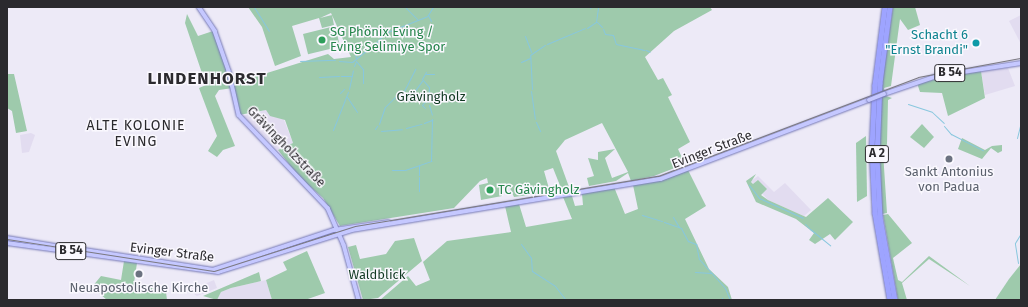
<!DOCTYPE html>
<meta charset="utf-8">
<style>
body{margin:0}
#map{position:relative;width:1028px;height:307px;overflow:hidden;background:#edeaf7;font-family:"Fira Sans",sans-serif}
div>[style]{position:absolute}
.built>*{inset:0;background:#e2dcf0}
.green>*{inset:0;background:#9ecaac;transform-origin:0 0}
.stream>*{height:1px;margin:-0.5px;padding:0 0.5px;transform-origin:0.5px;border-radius:0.5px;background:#88c7de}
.roads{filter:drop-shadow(0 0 1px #7679b6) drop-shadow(0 0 1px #7679b6)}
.major>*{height:3.5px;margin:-1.75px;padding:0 1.75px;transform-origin:1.75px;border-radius:1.75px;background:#c5c8ff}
.highway>*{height:4.5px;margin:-2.25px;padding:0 2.25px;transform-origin:2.25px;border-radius:2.25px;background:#9ea4ff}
.tram>*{height:1px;margin:-0.5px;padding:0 0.5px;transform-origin:0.5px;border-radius:0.5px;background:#7b7981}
.bridges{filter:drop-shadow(0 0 1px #7679b6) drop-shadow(0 0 1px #7679b6)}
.major-bridge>*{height:3.5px;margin:-1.75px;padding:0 1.75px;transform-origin:1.75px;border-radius:1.75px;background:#c5c8ff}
.dots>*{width:11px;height:11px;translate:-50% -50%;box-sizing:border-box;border:2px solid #faf8fe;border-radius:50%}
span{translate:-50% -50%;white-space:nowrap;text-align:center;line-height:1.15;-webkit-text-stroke:3px #faf8fe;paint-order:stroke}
.shield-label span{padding:1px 3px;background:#faf8fe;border:1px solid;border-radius:3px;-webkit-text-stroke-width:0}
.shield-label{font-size:12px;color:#2b2a2e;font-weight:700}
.leisure-label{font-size:13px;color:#27864d}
.left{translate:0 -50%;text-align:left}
.culture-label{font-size:13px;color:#0d838f}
.right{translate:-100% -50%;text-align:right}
.park-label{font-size:13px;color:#113922}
.street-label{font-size:13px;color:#2b2a2e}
.worship-label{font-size:13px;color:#5b616d}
.neighbourhood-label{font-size:14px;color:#2b2a2e;letter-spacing:1px}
.district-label{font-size:17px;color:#2b2a2e;font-weight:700;letter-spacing:1px}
.frame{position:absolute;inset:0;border:8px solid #2b2a2e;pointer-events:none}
</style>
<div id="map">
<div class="built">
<div style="clip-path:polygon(1021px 15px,1021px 44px,1009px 21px)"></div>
<div style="clip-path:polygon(1008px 68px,1015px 86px,985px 95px,981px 71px)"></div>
<div style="clip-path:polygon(269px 109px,282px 115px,293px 143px,278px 150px,243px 116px)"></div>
<div style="clip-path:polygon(31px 133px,35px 135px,29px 152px,22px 153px,20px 135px)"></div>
<div style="clip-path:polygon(758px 176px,774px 192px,785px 183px,811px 210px,804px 216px,768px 200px,751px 181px)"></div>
<div style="clip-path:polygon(214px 280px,217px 288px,197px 296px,194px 294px,192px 289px)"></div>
<div style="clip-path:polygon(266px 280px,272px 300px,217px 300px,221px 292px,231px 288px)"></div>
</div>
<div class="green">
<div style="clip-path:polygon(248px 7px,710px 7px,712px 10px,674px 31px,645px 57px,658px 80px,663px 78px,672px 95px,668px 97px,690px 142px,678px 149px,685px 164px,654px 176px,631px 181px,628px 173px,616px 181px,589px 186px,587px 178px,594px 176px,588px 158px,598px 160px,598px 152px,615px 149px,605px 158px,612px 178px,628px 172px,602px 123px,565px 140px,556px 151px,569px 187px,561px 188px,553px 168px,544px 171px,550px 192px,514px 197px,509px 186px,501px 189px,502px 196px,481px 200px,479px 185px,488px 183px,487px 178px,480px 181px,454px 208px,340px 226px,323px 198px,299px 177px,278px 150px,293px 143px,285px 120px,270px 116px,266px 110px,239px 115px,233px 88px,219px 90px,215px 96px,235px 146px,223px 150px,217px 157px,208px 151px,217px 136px,199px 88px,206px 85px,185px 23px,187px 14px,198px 36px,213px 31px,232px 76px,267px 73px,328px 54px,334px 59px,351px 57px,331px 13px,320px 18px,332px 15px,334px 25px,322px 28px,319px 18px,292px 26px,301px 56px,275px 66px,262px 27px)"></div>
<div style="clip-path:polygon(893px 7px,915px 7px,920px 25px,908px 30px,900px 19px,891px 86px,884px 88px,886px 96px,892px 98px,888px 100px,887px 144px,883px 152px,887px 213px,882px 214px,879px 138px,882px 83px)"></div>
<div style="left:335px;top:26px;width:21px;height:33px;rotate:76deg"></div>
<div style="clip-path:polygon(981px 71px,985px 98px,948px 116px,942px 93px,920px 92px,917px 83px)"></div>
<div style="clip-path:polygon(7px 74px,14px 74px,27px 131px,16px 133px,12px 111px,7px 108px)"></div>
<div style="clip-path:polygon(922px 124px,934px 137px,924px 148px,910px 137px)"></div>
<div style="clip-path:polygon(866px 136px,867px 196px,857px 202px,856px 143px)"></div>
<div style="clip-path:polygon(962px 138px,985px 150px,992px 146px,1002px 145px,1002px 151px,998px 153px,991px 148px,982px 159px,958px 149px)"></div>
<div style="clip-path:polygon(688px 170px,706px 206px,685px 219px,709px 269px,728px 287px,732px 300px,380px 300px,408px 276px,416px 286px,430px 280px,423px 262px,447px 241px,511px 232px,505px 206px,519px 204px,526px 227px,572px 219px,563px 197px,572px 196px,575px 206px,583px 205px,582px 194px,614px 187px,625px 214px,638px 209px,633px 185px)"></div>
<div style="clip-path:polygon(756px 174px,751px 182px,753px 184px,758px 180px,767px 189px,761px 195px,768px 200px,806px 217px,828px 198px,853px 222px,835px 240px,830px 234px,815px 244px,809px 240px,814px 233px,796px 219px,756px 202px,746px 181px)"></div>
<div style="clip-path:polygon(888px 214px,912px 243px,893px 258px,898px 280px,902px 282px,929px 256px,970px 286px,929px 259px,902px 283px,907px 300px,898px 300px,883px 215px)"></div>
<div style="clip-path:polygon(414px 238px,422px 261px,378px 298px,363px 300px,348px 247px,356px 245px,360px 259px,386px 254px,395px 241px)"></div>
<div style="clip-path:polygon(307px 251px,325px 293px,305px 300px,272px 300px,266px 280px,287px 270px,283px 262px)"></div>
<div style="clip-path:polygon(124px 261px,137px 263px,134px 283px,166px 292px,167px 300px,107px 300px,92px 287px,101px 276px,121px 280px)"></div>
<div style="clip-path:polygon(1021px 264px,1021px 300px,995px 300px,1009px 279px)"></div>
<div style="clip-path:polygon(259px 272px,261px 281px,231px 288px,221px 292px,217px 300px,203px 296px)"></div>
</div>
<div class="stream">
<div style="left:254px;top:7px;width:28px;rotate:58deg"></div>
<div style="left:405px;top:7px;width:17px;rotate:45deg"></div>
<div style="left:590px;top:8px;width:1px;rotate:-45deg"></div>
<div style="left:431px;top:21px;width:7px;rotate:-117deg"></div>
<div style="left:428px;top:15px;width:9px;rotate:-58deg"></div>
<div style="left:596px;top:22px;width:15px;rotate:-82deg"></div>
<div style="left:597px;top:22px;width:7px;rotate:45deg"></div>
<div style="left:587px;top:28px;width:11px;rotate:-34deg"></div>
<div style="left:603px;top:29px;width:5px;rotate:68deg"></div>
<div style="left:605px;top:34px;width:8px;rotate:7deg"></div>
<div style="left:613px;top:35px;width:9px;rotate:72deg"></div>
<div style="left:616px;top:44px;width:29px;rotate:12deg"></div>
<div style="left:525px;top:36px;width:17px;rotate:69deg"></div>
<div style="left:547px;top:44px;width:41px;rotate:-22.8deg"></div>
<div style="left:372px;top:47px;width:19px;rotate:-47deg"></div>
<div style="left:385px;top:33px;width:46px;rotate:-21.6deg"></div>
<div style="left:354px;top:48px;width:10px;rotate:79deg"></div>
<div style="left:646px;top:50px;width:4px;rotate:27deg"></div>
<div style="left:300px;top:61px;width:35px;rotate:-2deg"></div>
<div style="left:339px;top:61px;width:13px;rotate:4deg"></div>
<div style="left:352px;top:62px;width:21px;rotate:-39deg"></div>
<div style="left:356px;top:61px;width:11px;rotate:49deg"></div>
<div style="left:363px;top:69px;width:14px;rotate:90deg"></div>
<div style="left:521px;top:62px;width:10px;rotate:-24deg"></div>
<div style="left:354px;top:66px;width:5px;rotate:-68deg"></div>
<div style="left:426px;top:72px;width:8px;rotate:120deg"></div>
<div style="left:422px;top:79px;width:11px;rotate:49deg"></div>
<div style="left:429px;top:87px;width:15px;rotate:94deg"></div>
<div style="left:426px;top:74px;width:8px"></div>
<div style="left:341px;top:76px;width:11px"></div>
<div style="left:319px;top:77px;width:20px;rotate:-3deg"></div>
<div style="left:349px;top:89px;width:19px;rotate:-78deg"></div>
<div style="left:532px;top:89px;width:34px;rotate:-93deg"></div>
<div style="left:530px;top:55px;width:18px;rotate:-34deg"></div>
<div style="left:404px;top:91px;width:25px;rotate:-63deg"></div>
<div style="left:531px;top:91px;width:28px;rotate:82deg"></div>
<div style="left:340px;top:93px;width:6px;rotate:-45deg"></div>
<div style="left:411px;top:96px;width:19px;rotate:-54deg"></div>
<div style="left:347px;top:97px;width:18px;rotate:56deg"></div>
<div style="left:908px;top:104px;width:25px;rotate:18deg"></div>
<div style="left:932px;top:112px;width:16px;rotate:43deg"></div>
<div style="left:429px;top:105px;width:10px;rotate:73deg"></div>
<div style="left:425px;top:108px;width:4px;rotate:-135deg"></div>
<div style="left:422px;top:105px;width:9px;rotate:-49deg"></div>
<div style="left:536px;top:122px;width:10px;rotate:66deg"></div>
<div style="left:424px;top:123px;width:9px;rotate:-21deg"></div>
<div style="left:379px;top:124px;width:18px;rotate:-71deg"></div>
<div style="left:385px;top:107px;width:23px;rotate:-45deg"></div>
<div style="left:944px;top:126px;width:11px;rotate:49deg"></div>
<div style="left:951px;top:134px;width:36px;rotate:27deg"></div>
<div style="left:406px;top:128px;width:16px;rotate:-15deg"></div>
<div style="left:375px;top:129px;width:4px;rotate:-56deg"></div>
<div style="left:333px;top:130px;width:41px;rotate:-68.5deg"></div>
<div style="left:381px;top:131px;width:21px;rotate:-5deg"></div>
<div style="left:1017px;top:138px;width:16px;rotate:-76deg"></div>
<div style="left:392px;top:170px;width:12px"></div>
<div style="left:405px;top:170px;width:28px;rotate:-19deg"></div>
<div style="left:431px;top:161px;width:42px;rotate:-88.6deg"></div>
<div style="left:419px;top:175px;width:10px;rotate:-90deg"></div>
<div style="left:749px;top:185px;width:16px;rotate:52deg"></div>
<div style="left:759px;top:198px;width:48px;rotate:24.4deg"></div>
<div style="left:419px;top:191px;width:14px;rotate:-90deg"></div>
<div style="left:642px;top:215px;width:21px;rotate:17deg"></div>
<div style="left:673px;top:217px;width:12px;rotate:59deg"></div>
<div style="left:664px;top:222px;width:18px;rotate:19deg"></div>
<div style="left:681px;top:228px;width:15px;rotate:62deg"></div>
<div style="left:688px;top:241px;width:9px;rotate:21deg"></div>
<div style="left:696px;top:244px;width:15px;rotate:79deg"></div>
<div style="left:699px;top:259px;width:39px;rotate:48deg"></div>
<div style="left:725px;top:288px;width:13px;rotate:67deg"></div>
<div style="left:805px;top:224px;width:6px;rotate:45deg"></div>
<div style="left:810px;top:229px;width:26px;rotate:39deg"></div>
<div style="left:521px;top:244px;width:17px;rotate:54deg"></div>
<div style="left:531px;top:258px;width:13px;rotate:86deg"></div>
<div style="left:532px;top:271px;width:27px;rotate:33deg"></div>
<div style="left:555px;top:286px;width:18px;rotate:52deg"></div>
<div style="left:1018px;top:263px;width:20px;rotate:-99deg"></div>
<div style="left:1015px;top:243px;width:12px;rotate:-59deg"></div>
<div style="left:695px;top:272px;width:16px;rotate:4deg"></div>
<div style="left:722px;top:298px;width:2px;rotate:63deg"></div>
</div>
<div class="roads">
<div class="major">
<div style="left:199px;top:7px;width:29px;rotate:56deg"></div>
<div style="left:215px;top:31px;width:42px;rotate:70.7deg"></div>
<div style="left:229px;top:71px;width:45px;rotate:77.2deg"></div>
<div style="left:239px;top:115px;width:129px;rotate:46.3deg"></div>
<div style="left:328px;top:208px;width:40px;rotate:66.6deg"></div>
<div style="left:344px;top:245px;width:57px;rotate:74.7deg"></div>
<div style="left:884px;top:94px;width:56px;rotate:-18.8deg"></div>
<div style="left:937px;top:76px;width:85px;rotate:-8.8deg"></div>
<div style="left:7px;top:238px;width:56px;rotate:9.3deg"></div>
<div style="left:7px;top:243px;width:213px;rotate:7.8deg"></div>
<div style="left:218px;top:272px;width:140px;rotate:-17.4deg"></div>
<div style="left:352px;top:230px;width:313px;rotate:-9.4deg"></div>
<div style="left:661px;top:179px;width:222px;rotate:-20.8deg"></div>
<div style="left:78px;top:249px;width:137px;rotate:8.8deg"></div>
<div style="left:213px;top:270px;width:127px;rotate:-18.3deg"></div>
<div style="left:334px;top:230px;width:55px;rotate:-8.4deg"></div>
</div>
<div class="highway">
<div style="left:885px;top:7px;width:79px;rotate:97.3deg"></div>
<div style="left:875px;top:85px;width:64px;rotate:92.7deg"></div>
<div style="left:872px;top:149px;width:64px;rotate:87.3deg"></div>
<div style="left:875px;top:213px;width:88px;rotate:80.2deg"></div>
<div style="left:890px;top:7px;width:77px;rotate:97.5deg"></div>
<div style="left:880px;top:83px;width:74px;rotate:92.3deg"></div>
<div style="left:877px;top:157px;width:60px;rotate:87.1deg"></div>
<div style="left:880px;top:217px;width:84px;rotate:79.8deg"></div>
</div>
</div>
<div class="tram">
<div style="left:7px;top:239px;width:209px;rotate:8.8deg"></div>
<div style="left:214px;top:271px;width:148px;rotate:-17.7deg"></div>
<div style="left:355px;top:226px;width:307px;rotate:-9.4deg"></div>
<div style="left:658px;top:176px;width:278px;rotate:-20.8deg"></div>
<div style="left:918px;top:77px;width:105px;rotate:-10.5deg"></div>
</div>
<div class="bridges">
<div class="major-bridge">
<div style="left:869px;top:100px;width:16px;rotate:-22deg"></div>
</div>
</div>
<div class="dots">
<div style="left:322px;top:40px;background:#2e9e5b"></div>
<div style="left:976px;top:43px;background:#0f9aa8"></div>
<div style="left:949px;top:159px;background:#6b7280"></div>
<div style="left:490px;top:190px;background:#2e9e5b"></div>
<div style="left:139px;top:274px;background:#6b7280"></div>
</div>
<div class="shield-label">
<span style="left:950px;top:73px">B 54</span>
<span style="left:877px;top:154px">A 2</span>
<span style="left:71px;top:251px">B 54</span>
</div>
<div class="leisure-label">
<span class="left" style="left:330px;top:40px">SG Phönix Eving /<br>Eving Selimiye Spor</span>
<span class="left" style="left:498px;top:190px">TC Gävingholz</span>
</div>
<div class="culture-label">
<span class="right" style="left:968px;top:43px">Schacht 6<br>"Ernst Brandi"</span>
</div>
<div class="park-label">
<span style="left:431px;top:97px">Grävingholz</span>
<span style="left:377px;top:275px">Waldblick</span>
</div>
<div class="street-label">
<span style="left:286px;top:147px;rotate:46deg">Grävingholzstraße</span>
<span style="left:712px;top:150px;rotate:-21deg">Evinger Straße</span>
<span style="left:172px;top:253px;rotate:7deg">Evinger Straße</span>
</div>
<div class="worship-label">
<span style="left:949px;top:180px">Sankt Antonius<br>von Padua</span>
<span style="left:139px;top:288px">Neuapostolische Kirche</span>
</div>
<div class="neighbourhood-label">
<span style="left:136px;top:134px">ALTE KOLONIE<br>EVING</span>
</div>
<div class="district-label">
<span style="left:207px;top:79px">LINDENHORST</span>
</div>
<div class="frame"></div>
</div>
